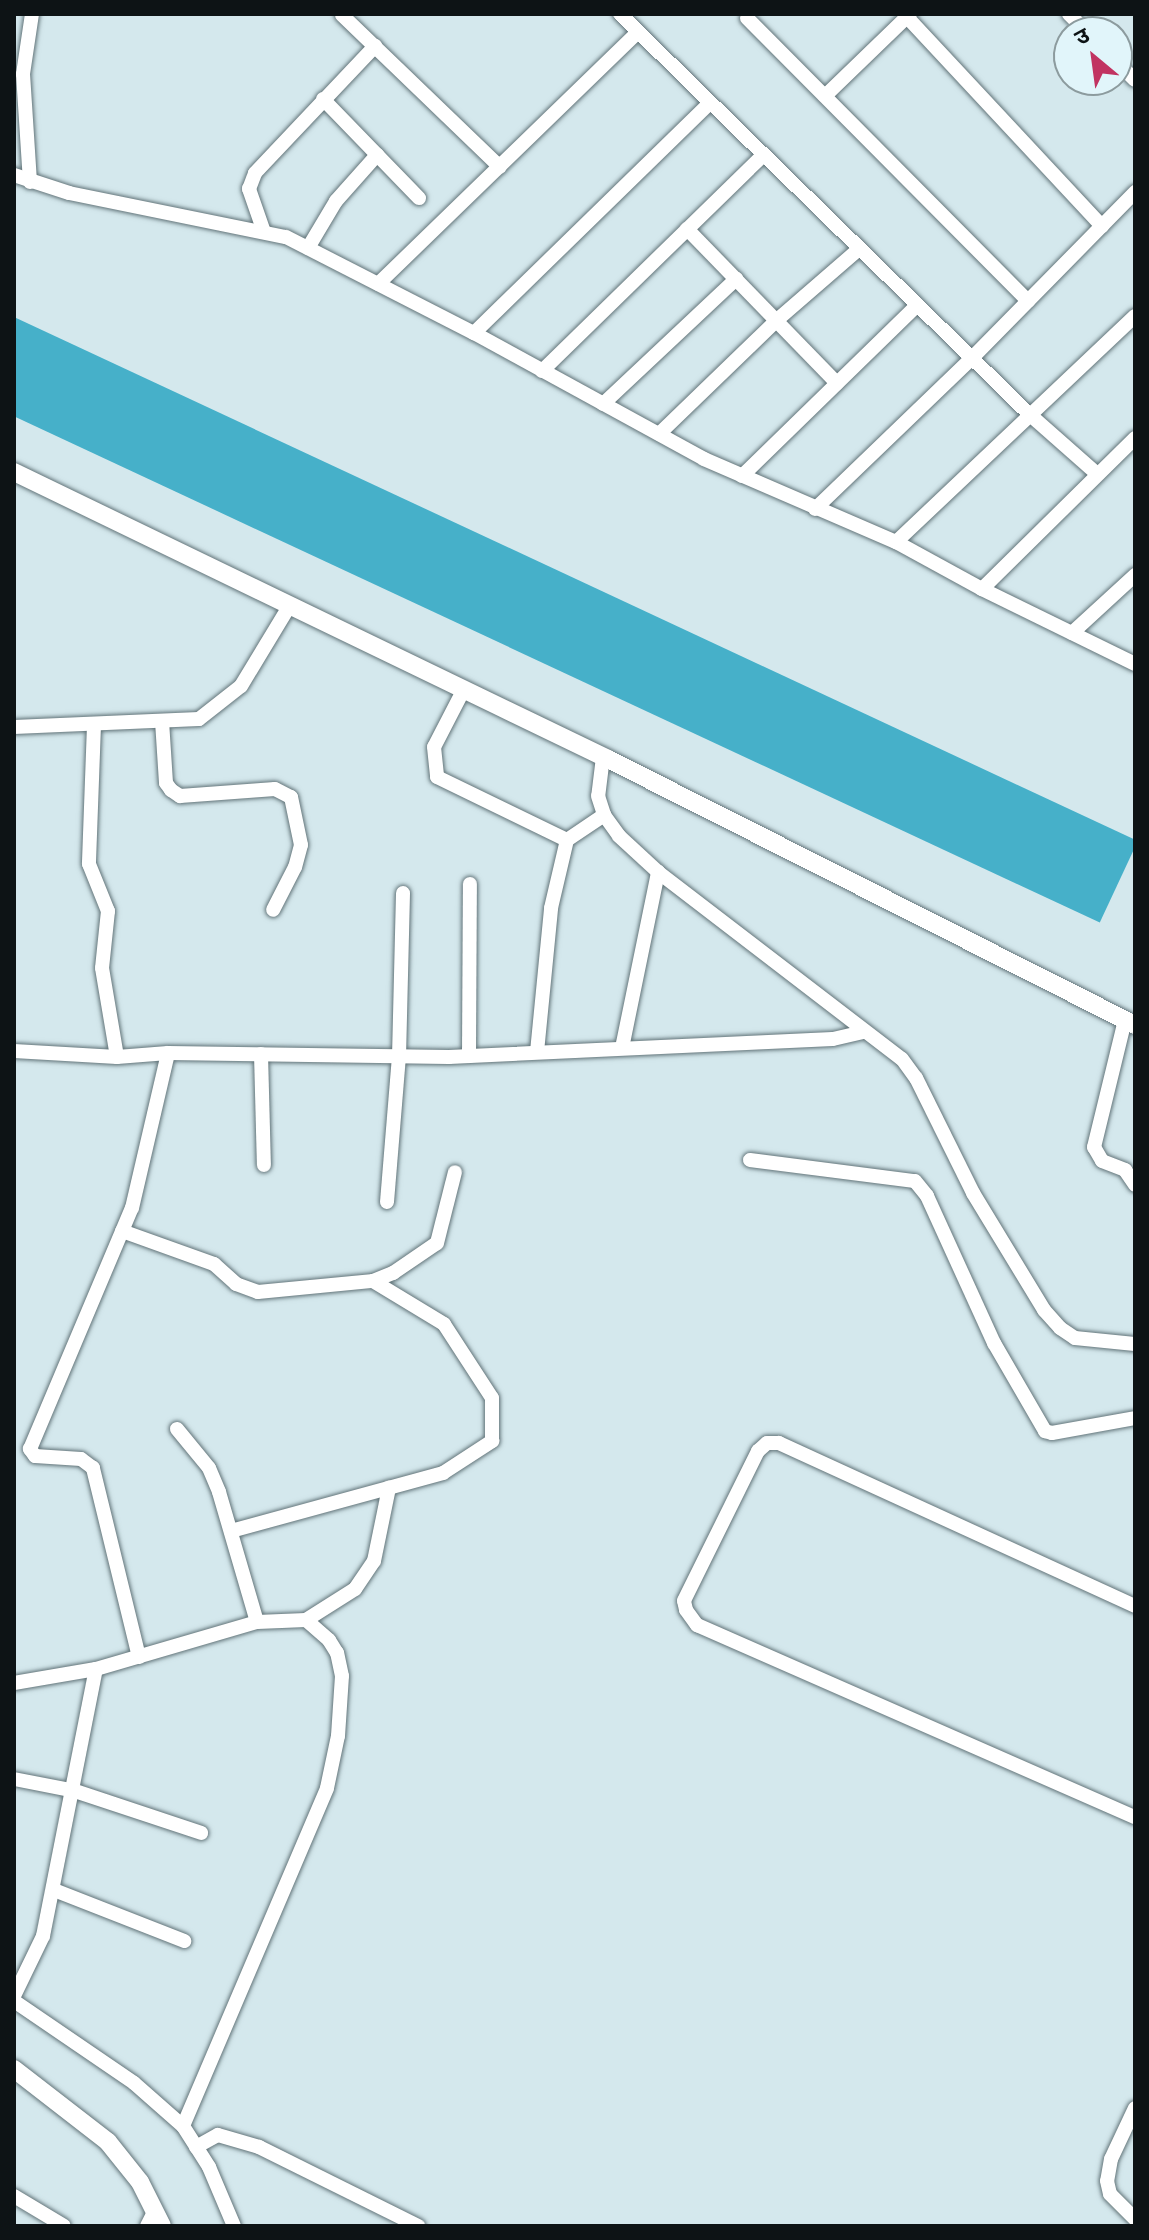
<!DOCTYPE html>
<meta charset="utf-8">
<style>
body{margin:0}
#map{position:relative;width:1149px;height:2240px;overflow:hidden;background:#d4e8ed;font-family:"Alegreya Sans","Noto Sans Devanagari",sans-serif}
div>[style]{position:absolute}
.water>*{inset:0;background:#46b0c9;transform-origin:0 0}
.roads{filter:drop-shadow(0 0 2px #627479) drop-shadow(0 0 2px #627479)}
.minor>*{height:14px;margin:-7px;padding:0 7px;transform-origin:7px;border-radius:7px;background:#fff}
.tertiary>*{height:18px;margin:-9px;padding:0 9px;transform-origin:9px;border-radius:9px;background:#fff}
span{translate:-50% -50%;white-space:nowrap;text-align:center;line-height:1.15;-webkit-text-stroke:6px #e1f5fa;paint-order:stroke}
.frame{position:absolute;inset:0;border:16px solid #0d1315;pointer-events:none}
.north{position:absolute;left:1053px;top:16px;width:80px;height:80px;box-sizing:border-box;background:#e1f5fa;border:2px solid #8c9b9e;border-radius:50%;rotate:331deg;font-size:22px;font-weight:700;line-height:32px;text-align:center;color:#0d1315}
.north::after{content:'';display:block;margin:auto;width:28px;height:36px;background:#c13361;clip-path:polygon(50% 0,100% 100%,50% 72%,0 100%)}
</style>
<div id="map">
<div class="water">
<div style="left:14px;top:317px;width:1240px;height:90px;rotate:25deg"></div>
</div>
<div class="roads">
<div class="minor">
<div style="left:620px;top:14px;width:572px;rotate:44.36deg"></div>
<div style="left:1029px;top:414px;width:91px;rotate:41.4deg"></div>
<div style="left:1069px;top:14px;width:25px;rotate:45deg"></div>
<div style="left:342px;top:15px;width:219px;rotate:43.9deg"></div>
<div style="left:907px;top:17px;width:286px;rotate:47deg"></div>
<div style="left:747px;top:18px;width:399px;rotate:45.2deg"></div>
<div style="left:1117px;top:62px;width:25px;rotate:45deg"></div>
<div style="left:825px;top:96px;width:118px;rotate:-44deg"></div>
<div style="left:323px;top:99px;width:138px;rotate:45.9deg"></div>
<div style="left:14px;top:175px;width:58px;rotate:18.1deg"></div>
<div style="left:69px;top:193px;width:221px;rotate:11.5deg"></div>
<div style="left:286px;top:237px;width:211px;rotate:27.1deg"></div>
<div style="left:474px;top:333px;width:262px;rotate:28.7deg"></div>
<div style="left:704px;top:459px;width:209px;rotate:23.4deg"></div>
<div style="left:896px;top:542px;width:98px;rotate:28.7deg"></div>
<div style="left:982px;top:589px;width:170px;rotate:26.1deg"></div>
<div style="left:30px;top:182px;width:108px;rotate:-93.7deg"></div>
<div style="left:23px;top:74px;width:61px;rotate:-81.5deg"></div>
<div style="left:687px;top:229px;width:215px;rotate:45.8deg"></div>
<div style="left:264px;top:232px;width:46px;rotate:-109.2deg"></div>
<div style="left:249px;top:189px;width:17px;rotate:-69deg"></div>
<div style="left:255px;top:173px;width:175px;rotate:-46.6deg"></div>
<div style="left:308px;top:248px;width:55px;rotate:-59.2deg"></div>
<div style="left:336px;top:201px;width:62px;rotate:-48.3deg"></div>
<div style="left:378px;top:284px;width:362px;rotate:-44.1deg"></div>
<div style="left:474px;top:333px;width:328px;rotate:-44.3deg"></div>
<div style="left:542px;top:371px;width:308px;rotate:-44.3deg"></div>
<div style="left:603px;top:404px;width:183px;rotate:-43.2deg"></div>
<div style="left:659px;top:434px;width:164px;rotate:-44deg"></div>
<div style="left:777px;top:320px;width:108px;rotate:-40.9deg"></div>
<div style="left:742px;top:476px;width:245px;rotate:-44.3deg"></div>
<div style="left:815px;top:509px;width:218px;rotate:-43.9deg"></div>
<div style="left:972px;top:358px;width:233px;rotate:-45.5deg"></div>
<div style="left:896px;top:542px;width:329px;rotate:-43.4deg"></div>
<div style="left:982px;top:589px;width:215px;rotate:-44.6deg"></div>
<div style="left:1072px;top:633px;width:86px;rotate:-42.6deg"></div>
<div style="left:464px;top:689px;width:65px;rotate:117.3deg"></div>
<div style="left:434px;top:747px;width:30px;rotate:84deg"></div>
<div style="left:437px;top:777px;width:144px;rotate:25.9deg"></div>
<div style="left:162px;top:721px;width:62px;rotate:86.3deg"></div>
<div style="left:166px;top:783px;width:9px;rotate:54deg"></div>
<div style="left:171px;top:790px;width:11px;rotate:34deg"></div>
<div style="left:180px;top:796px;width:95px;rotate:-4.2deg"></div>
<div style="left:275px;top:789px;width:18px;rotate:27deg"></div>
<div style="left:291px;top:797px;width:49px;rotate:78.2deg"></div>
<div style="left:301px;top:845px;width:23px;rotate:105deg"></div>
<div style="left:295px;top:867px;width:48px;rotate:117.1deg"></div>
<div style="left:94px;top:725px;width:139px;rotate:92.1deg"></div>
<div style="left:89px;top:864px;width:51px;rotate:68deg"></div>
<div style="left:108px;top:911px;width:57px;rotate:96deg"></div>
<div style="left:102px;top:968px;width:90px;rotate:80.4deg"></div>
<div style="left:14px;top:727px;width:185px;rotate:-2.5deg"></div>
<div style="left:199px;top:719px;width:53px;rotate:-38.2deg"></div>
<div style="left:241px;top:686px;width:95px;rotate:-58.8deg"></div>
<div style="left:603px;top:757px;width:39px;rotate:97deg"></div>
<div style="left:598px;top:796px;width:20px;rotate:72deg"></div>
<div style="left:604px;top:815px;width:26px;rotate:54deg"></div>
<div style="left:619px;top:836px;width:53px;rotate:42.7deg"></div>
<div style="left:658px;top:872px;width:307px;rotate:37.5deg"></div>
<div style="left:902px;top:1059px;width:24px;rotate:54deg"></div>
<div style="left:916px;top:1078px;width:128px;rotate:63.6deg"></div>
<div style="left:973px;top:1193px;width:137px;rotate:58.7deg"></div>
<div style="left:1044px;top:1310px;width:24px;rotate:48deg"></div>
<div style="left:1060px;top:1328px;width:18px;rotate:34deg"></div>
<div style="left:1075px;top:1338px;width:60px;rotate:5.7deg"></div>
<div style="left:1125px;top:1020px;width:131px;rotate:103.7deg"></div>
<div style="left:1094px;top:1147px;width:16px;rotate:60deg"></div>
<div style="left:1102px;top:1161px;width:25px;rotate:21deg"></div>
<div style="left:1125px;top:1170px;width:18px;rotate:56deg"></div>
<div style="left:622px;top:1048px;width:180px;rotate:-78.4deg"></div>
<div style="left:14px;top:1051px;width:103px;rotate:3.3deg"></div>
<div style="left:117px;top:1057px;width:51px;rotate:-4.5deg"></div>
<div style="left:168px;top:1053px;width:281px;rotate:0.8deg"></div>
<div style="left:449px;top:1057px;width:384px;rotate:-2.7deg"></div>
<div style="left:833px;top:1039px;width:31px;rotate:-13deg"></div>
<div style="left:537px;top:1052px;width:145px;rotate:-84.4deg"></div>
<div style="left:551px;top:908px;width:70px;rotate:-76.8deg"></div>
<div style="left:567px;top:840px;width:45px;rotate:-34deg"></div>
<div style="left:261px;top:1054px;width:111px;rotate:88.5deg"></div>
<div style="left:469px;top:1056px;width:172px;rotate:-89.7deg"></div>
<div style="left:750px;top:1160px;width:166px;rotate:7.3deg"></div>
<div style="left:915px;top:1181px;width:19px;rotate:51deg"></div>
<div style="left:927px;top:1196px;width:162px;rotate:65.5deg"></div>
<div style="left:994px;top:1343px;width:102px;rotate:59.9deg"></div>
<div style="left:1045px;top:1431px;width:7px;rotate:16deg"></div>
<div style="left:1052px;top:1433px;width:84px;rotate:-10.2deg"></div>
<div style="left:387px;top:1202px;width:145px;rotate:-85.3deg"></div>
<div style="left:399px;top:1057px;width:164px;rotate:-88.6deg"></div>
<div style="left:122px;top:1231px;width:98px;rotate:19.7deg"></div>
<div style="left:214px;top:1264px;width:30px;rotate:42deg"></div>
<div style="left:236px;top:1284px;width:23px;rotate:20deg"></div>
<div style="left:258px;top:1292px;width:116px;rotate:-5.5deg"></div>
<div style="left:373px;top:1281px;width:22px;rotate:-22deg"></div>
<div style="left:393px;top:1273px;width:53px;rotate:-34.3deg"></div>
<div style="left:437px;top:1243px;width:73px;rotate:-75.8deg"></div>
<div style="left:177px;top:1429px;width:50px;rotate:50.6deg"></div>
<div style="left:209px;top:1468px;width:26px;rotate:67deg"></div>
<div style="left:219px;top:1492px;width:135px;rotate:73.7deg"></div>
<div style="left:231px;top:1531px;width:220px;rotate:-15.3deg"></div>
<div style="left:443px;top:1473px;width:59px;rotate:-33.1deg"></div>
<div style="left:492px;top:1441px;width:43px;rotate:-90deg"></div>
<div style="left:492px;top:1398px;width:88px;rotate:-123deg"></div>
<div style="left:444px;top:1324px;width:83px;rotate:-148.8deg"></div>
<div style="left:1135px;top:1606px;width:392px;rotate:-155.4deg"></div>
<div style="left:779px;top:1443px;width:12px;rotate:180deg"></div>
<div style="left:767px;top:1443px;width:12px;rotate:138deg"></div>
<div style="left:758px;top:1451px;width:167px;rotate:116.3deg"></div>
<div style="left:684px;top:1601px;width:9px;rotate:77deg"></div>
<div style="left:686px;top:1610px;width:19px;rotate:54deg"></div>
<div style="left:697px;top:1625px;width:478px;rotate:23.7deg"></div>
<div style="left:139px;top:1657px;width:195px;rotate:-103.7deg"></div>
<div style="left:93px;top:1468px;width:15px;rotate:-143deg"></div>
<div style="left:81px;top:1459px;width:46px;rotate:-176.3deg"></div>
<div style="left:35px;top:1456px;width:9px;rotate:-126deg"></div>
<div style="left:30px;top:1449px;width:262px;rotate:-67.1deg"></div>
<div style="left:132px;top:1208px;width:159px;rotate:-76.9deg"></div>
<div style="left:14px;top:1683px;width:83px;rotate:-9.7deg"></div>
<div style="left:96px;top:1669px;width:168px;rotate:-16.3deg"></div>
<div style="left:257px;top:1622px;width:49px;rotate:-2.3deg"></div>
<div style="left:306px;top:1620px;width:58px;rotate:-32.3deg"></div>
<div style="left:355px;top:1589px;width:34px;rotate:-56deg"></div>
<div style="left:374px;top:1561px;width:75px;rotate:-78.4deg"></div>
<div style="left:14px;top:1779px;width:62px;rotate:11.1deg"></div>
<div style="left:75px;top:1791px;width:133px;rotate:18.4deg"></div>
<div style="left:54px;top:1890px;width:140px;rotate:21.4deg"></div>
<div style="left:14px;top:1996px;width:67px;rotate:-64.2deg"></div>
<div style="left:43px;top:1936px;width:272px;rotate:-78.8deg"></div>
<div style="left:14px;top:2001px;width:145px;rotate:34.3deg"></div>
<div style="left:134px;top:2083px;width:65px;rotate:41.3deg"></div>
<div style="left:183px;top:2126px;width:49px;rotate:57.6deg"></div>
<div style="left:209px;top:2167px;width:64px;rotate:67deg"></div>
<div style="left:1135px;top:2108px;width:56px;rotate:115.2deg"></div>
<div style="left:1111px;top:2159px;width:22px;rotate:100deg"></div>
<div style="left:1107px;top:2181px;width:13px;rotate:77deg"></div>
<div style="left:1110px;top:2194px;width:35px;rotate:45deg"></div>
<div style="left:183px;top:2126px;width:367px;rotate:-66.9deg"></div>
<div style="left:327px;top:1788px;width:53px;rotate:-78.1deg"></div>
<div style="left:338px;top:1736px;width:60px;rotate:-86.2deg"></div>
<div style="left:342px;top:1676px;width:24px;rotate:-102deg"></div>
<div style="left:337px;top:1653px;width:15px;rotate:-122deg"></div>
<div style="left:329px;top:1640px;width:30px;rotate:-139deg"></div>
<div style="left:196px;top:2147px;width:25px;rotate:-29deg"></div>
<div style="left:218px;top:2135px;width:43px;rotate:16.3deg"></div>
<div style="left:259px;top:2147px;width:178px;rotate:26.4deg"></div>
<div style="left:14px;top:2196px;width:58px;rotate:31deg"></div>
<div style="left:147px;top:2226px;width:18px;rotate:-63deg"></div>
</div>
<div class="tertiary">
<div style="left:14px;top:472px;width:660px;rotate:25.79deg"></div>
<div style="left:608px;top:759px;width:590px;rotate:26.78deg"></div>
<div style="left:14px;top:2069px;width:119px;rotate:37.8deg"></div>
<div style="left:108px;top:2142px;width:51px;rotate:51.3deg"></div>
<div style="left:140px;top:2182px;width:49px;rotate:63.4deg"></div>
</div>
</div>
<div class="frame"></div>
<div class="north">उ</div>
</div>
